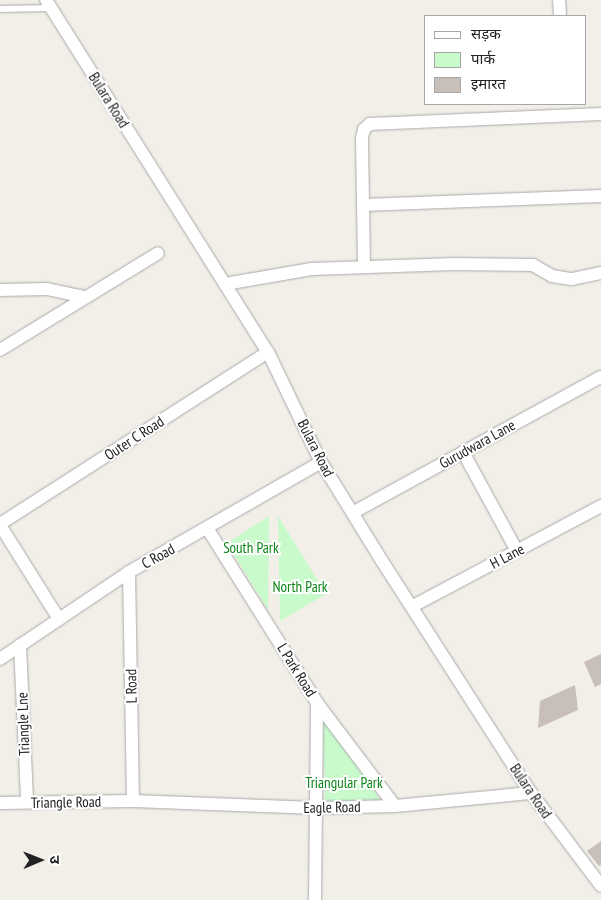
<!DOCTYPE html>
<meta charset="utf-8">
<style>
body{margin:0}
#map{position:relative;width:601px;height:900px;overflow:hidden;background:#f2efe9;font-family:"PT Sans Narrow","Noto Sans Devanagari",sans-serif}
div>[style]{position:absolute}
.park>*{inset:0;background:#c8facc}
.building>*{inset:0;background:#c7bfb8}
.roads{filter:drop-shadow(0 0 1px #a9a9a9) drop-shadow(0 0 1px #a9a9a9)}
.service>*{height:6px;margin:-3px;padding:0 3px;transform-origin:3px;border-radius:3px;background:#fff}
.minor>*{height:12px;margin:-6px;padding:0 6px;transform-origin:6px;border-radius:6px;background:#fff}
span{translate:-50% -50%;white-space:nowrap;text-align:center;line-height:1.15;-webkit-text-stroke:4px #fff;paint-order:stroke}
.street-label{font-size:15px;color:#222}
.park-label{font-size:15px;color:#0c8416}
.legend{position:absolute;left:424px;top:15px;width:162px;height:90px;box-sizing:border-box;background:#fff;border:1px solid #a7a7a7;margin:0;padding:6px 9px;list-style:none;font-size:15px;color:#222}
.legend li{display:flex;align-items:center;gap:10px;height:25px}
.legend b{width:25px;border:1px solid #a7a7a7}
.north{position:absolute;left:15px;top:835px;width:50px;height:50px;-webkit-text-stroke:4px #fff;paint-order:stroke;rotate:89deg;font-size:14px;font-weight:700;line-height:20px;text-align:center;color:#222}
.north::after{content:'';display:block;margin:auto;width:18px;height:22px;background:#222;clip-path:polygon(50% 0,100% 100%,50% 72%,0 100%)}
</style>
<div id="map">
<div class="park">
<div style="clip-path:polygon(269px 516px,268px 610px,227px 543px)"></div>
<div style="clip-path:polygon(278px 516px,326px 594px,280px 621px)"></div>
<div style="clip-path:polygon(323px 718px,383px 804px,325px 802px)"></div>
</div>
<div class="building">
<div style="clip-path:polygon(601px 654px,601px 684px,595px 687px,584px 662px)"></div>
<div style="clip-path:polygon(575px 685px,578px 710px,538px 728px,540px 701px)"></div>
<div style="clip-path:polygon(601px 841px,601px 865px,599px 866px,587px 851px)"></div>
</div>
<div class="roads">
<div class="service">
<div style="left:0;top:9px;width:50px;rotate:-1.1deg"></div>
</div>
<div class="minor">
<div style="left:46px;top:0;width:416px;rotate:57.8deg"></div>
<div style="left:268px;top:352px;width:122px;rotate:64.3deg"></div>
<div style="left:321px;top:462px;width:116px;rotate:58.4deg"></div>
<div style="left:382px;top:561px;width:276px;rotate:57.3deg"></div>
<div style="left:531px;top:793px;width:116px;rotate:53deg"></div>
<div style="left:559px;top:0;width:14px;rotate:86deg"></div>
<div style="left:363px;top:205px;width:238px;rotate:-2.2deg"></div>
<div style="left:364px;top:267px;width:129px;rotate:-90.9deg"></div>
<div style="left:362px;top:138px;width:9px;rotate:-77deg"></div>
<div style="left:364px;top:129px;width:8px;rotate:-40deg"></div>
<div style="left:370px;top:124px;width:231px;rotate:-2.5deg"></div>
<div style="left:225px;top:284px;width:88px;rotate:-9.8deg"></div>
<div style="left:312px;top:269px;width:142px;rotate:-2deg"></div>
<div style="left:454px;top:264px;width:79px;rotate:0.7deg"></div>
<div style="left:533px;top:265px;width:22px;rotate:30deg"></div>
<div style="left:552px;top:276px;width:20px;rotate:9deg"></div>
<div style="left:572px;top:279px;width:30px;rotate:-12deg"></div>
<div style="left:0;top:290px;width:47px;rotate:-1.2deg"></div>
<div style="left:47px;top:289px;width:39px;rotate:12deg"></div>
<div style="left:0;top:350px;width:185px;rotate:-31.5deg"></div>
<div style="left:463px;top:452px;width:113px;rotate:61.4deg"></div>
<div style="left:354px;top:512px;width:281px;rotate:-28.7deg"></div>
<div style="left:0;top:524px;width:318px;rotate:-32.7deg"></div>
<div style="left:0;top:525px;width:111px;rotate:57.9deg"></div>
<div style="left:207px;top:528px;width:207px;rotate:57.8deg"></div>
<div style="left:317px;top:703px;width:129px;rotate:52.9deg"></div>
<div style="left:129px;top:572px;width:229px;rotate:89deg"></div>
<div style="left:413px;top:606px;width:213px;rotate:-28deg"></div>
<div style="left:20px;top:645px;width:157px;rotate:87.4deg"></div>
<div style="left:0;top:659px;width:156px;rotate:-34deg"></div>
<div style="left:129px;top:572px;width:221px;rotate:-29.8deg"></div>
<div style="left:0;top:803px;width:133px;rotate:-0.9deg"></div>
<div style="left:133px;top:801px;width:183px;rotate:2.2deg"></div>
<div style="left:316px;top:808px;width:79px;rotate:-1.5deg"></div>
<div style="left:395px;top:806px;width:137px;rotate:-5.5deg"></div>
<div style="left:315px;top:900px;width:197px;rotate:-89.4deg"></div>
</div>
</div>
<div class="street-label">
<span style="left:109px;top:100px;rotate:58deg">Bulara Road</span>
<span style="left:134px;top:438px;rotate:-33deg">Outer C Road</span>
<span style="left:477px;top:444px;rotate:-29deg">Gurudwara Lane</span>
<span style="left:316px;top:448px;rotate:63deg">Bulara Road</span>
<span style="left:158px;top:556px;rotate:-29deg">C Road</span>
<span style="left:507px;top:556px;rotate:-28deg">H Lane</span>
<span style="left:297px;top:670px;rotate:58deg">L Park Road</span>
<span style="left:131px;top:686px;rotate:-91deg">L Road</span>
<span style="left:23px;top:724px;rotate:-92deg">Triangle Lne</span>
<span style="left:531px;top:791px;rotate:56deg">Bulara Road</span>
<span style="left:66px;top:802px;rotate:-1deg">Triangle Road</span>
<span style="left:332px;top:807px;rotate:-1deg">Eagle Road</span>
</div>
<div class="park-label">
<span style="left:251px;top:548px">South Park</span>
<span style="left:300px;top:587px">North Park</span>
<span style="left:344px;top:783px">Triangular Park</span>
</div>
<ul class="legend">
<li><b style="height:6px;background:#fff"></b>सड़क</li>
<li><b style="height:14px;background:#c8facc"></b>पार्क</li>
<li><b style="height:14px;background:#c7bfb8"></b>इमारत</li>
</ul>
<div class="north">उ</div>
</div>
